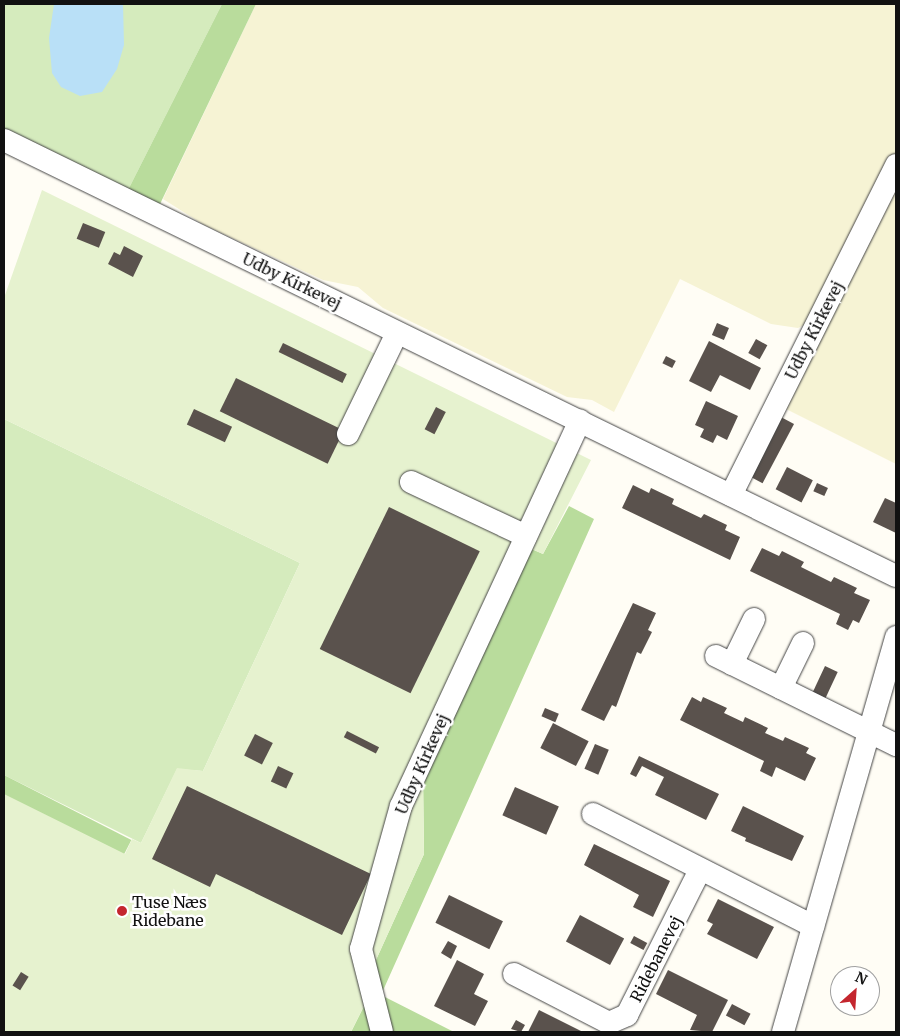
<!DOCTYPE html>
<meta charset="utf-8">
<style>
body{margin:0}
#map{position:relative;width:900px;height:1036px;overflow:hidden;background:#fffdf5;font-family:Merriweather,serif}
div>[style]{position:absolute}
.farmland>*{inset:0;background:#f6f3d4}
.green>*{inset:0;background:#d5ebbd}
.forest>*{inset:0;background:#b9dc9c;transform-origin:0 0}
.pitch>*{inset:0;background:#e6f2cf}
.water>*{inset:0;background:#b9e0f7}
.building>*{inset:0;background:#5a524d;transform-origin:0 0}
.roads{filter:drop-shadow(0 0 1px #444) drop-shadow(0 0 1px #444)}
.minor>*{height:22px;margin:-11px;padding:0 11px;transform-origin:11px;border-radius:11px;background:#fff}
.dots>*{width:14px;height:14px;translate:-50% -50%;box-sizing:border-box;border:2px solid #fff;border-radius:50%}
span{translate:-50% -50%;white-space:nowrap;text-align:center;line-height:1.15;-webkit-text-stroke:5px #fff;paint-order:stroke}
.street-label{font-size:16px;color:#111}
.poi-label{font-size:16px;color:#111}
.left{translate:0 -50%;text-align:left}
.frame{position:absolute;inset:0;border:5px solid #111;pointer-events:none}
.north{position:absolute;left:830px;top:966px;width:50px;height:50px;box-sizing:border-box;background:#fff;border:1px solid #a0a0a0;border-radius:50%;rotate:26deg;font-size:14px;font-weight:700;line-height:20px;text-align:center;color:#111}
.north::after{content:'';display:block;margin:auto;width:18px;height:22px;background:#c4262e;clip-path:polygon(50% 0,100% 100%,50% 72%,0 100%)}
</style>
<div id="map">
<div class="farmland">
<div style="clip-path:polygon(256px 4px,896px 4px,896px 151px,812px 321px,798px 328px,771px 324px,680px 279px,614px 412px,592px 400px,567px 397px,383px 308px,358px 287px,323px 280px,204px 225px,163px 199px)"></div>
<div style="clip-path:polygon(896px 183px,896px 464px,782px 407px)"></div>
</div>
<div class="green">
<div style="clip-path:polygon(4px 4px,222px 4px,128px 190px,4px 130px)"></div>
<div style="clip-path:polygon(4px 419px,300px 563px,203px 771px,177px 769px,141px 843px,4px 775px)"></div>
</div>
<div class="forest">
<div style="clip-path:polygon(222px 4px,256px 4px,160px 204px,128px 190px)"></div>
<div style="clip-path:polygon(569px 506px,594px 519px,381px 995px,454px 1032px,351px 1032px,367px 1000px,371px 971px,424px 854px,423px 774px,527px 547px,543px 554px)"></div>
<div style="left:4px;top:775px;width:143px;height:19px;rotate:27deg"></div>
</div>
<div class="pitch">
<div style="clip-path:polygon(42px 190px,591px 460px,543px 554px,527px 547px,423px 774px,424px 854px,371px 971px,367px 1000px,351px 1032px,4px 1032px,4px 794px,125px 854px,132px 839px,141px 843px,177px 768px,203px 771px,300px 563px,4px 419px,4px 298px)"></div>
</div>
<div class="water">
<div style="clip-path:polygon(54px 4px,123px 4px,124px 45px,117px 69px,102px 92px,80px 96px,61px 87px,52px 73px,49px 38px)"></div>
</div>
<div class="building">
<div style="left:83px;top:223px;width:24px;height:17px;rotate:22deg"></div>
<div style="clip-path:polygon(124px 246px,143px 256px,133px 277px,108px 264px,114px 252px,120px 255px)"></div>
<div style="left:717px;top:323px;width:13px;height:13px;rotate:23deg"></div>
<div style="left:756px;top:339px;width:13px;height:16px;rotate:29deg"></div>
<div style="clip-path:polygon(709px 341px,761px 368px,750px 390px,720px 375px,711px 392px,689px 381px)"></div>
<div style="left:283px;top:343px;width:71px;height:10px;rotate:26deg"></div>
<div style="left:666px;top:356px;width:11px;height:8px;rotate:27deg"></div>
<div style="left:236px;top:378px;width:120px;height:37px;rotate:26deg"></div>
<div style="clip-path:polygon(706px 401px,738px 416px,727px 440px,717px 435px,713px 443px,700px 437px,704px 429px,695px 425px)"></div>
<div style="left:436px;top:407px;width:11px;height:25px;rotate:27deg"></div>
<div style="left:194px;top:409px;width:42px;height:17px;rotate:25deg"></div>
<div style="left:779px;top:416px;width:17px;height:67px;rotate:28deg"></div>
<div style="left:787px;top:467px;width:29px;height:25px;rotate:27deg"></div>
<div style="left:817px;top:483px;width:12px;height:9px;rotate:24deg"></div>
<div style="clip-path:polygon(633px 485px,649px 493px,651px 488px,674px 499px,672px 504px,701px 518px,704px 514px,727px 525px,725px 530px,740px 537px,730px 560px,622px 508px)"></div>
<div style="clip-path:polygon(885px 498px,896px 503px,896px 533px,873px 522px)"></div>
<div style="left:389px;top:507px;width:101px;height:158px;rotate:26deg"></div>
<div style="clip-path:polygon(762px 548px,779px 556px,782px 551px,804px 562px,801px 567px,831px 582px,834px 577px,857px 588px,854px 593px,870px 600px,859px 623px,853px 620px,848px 630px,836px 624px,840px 614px,750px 571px)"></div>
<div style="clip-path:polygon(633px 603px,656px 613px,648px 630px,652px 632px,641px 654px,637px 652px,616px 707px,612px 705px,604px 721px,581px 710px)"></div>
<div style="left:825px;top:666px;width:14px;height:29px;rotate:25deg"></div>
<div style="clip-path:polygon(692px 697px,701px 702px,703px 697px,727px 708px,724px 713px,743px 722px,745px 717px,768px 728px,765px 733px,783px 741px,785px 737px,809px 748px,806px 753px,816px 758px,805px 781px,776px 767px,772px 777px,760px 771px,764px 761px,680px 720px)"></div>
<div style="left:545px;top:708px;width:15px;height:9px;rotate:23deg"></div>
<div style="left:553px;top:723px;width:40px;height:28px;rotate:27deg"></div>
<div style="left:347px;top:731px;width:36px;height:7px;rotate:27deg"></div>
<div style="left:255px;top:734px;width:20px;height:24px;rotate:27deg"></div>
<div style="left:595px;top:744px;width:15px;height:27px;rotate:23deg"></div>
<div style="clip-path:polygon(639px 756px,719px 794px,706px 820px,655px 795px,664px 777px,642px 766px,636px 777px,630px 774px)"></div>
<div style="left:278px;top:766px;width:17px;height:17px;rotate:25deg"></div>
<div style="clip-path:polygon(187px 786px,371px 874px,342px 935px,216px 874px,210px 887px,152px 859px)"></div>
<div style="left:515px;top:787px;width:48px;height:31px;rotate:24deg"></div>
<div style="clip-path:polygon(743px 806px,804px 836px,792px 861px,745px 841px,746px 838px,731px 831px)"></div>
<div style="clip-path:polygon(594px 844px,670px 881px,653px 917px,633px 907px,639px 895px,584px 865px)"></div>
<div style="left:449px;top:895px;width:60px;height:31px;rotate:26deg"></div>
<div style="clip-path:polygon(718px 899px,774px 927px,757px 959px,707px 934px,713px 924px,707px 921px)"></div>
<div style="left:580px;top:915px;width:50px;height:30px;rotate:28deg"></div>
<div style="left:634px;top:936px;width:15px;height:8px;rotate:28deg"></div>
<div style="clip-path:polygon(448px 941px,457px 946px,451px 959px,441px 953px)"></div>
<div style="clip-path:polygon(457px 960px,484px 974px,474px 994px,488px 1001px,475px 1026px,434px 1006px)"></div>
<div style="clip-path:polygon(668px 970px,728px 1000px,712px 1032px,690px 1030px,697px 1015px,656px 994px)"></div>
<div style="left:21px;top:972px;width:9px;height:16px;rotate:32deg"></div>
<div style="left:732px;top:1004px;width:21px;height:13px;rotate:28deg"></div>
<div style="clip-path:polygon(539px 1010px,581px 1031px,580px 1032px,528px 1032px)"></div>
<div style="clip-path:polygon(516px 1020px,525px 1025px,521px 1032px,511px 1029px)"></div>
</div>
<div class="roads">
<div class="minor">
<div style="left:4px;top:140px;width:993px;rotate:26.05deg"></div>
<div style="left:348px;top:434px;width:112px;rotate:-64.1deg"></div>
<div style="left:411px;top:482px;width:127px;rotate:25.2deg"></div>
<div style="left:731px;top:495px;width:369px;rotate:-63.4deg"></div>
<div style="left:716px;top:656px;width:201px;rotate:26.3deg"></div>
<div style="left:732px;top:664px;width:50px;rotate:-63.9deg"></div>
<div style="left:781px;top:688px;width:50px;rotate:-63.9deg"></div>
<div style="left:593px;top:814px;width:247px;rotate:27deg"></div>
<div style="left:514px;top:974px;width:107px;rotate:27.3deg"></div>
<div style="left:609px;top:1023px;width:20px;rotate:-24deg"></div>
<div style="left:627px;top:1015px;width:162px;rotate:-63.3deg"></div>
<div style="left:382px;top:1032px;width:86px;rotate:-104.2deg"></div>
<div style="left:361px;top:949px;width:148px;rotate:-74.4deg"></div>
<div style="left:401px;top:806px;width:425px;rotate:-65.1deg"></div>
<div style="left:783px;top:1032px;width:411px;rotate:-74deg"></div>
</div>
</div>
<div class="dots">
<div style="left:122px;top:911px;background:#c4262e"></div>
</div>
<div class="street-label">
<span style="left:292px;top:281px;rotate:26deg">Udby Kirkevej</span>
<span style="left:814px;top:330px;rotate:-63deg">Udby Kirkevej</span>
<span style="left:422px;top:764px;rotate:-66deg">Udby Kirkevej</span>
<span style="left:656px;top:959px;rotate:-63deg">Ridebanevej</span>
</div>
<div class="poi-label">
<span class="left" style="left:132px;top:911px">Tuse Næs<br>Ridebane</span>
</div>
<div class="frame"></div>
<div class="north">N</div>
</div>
